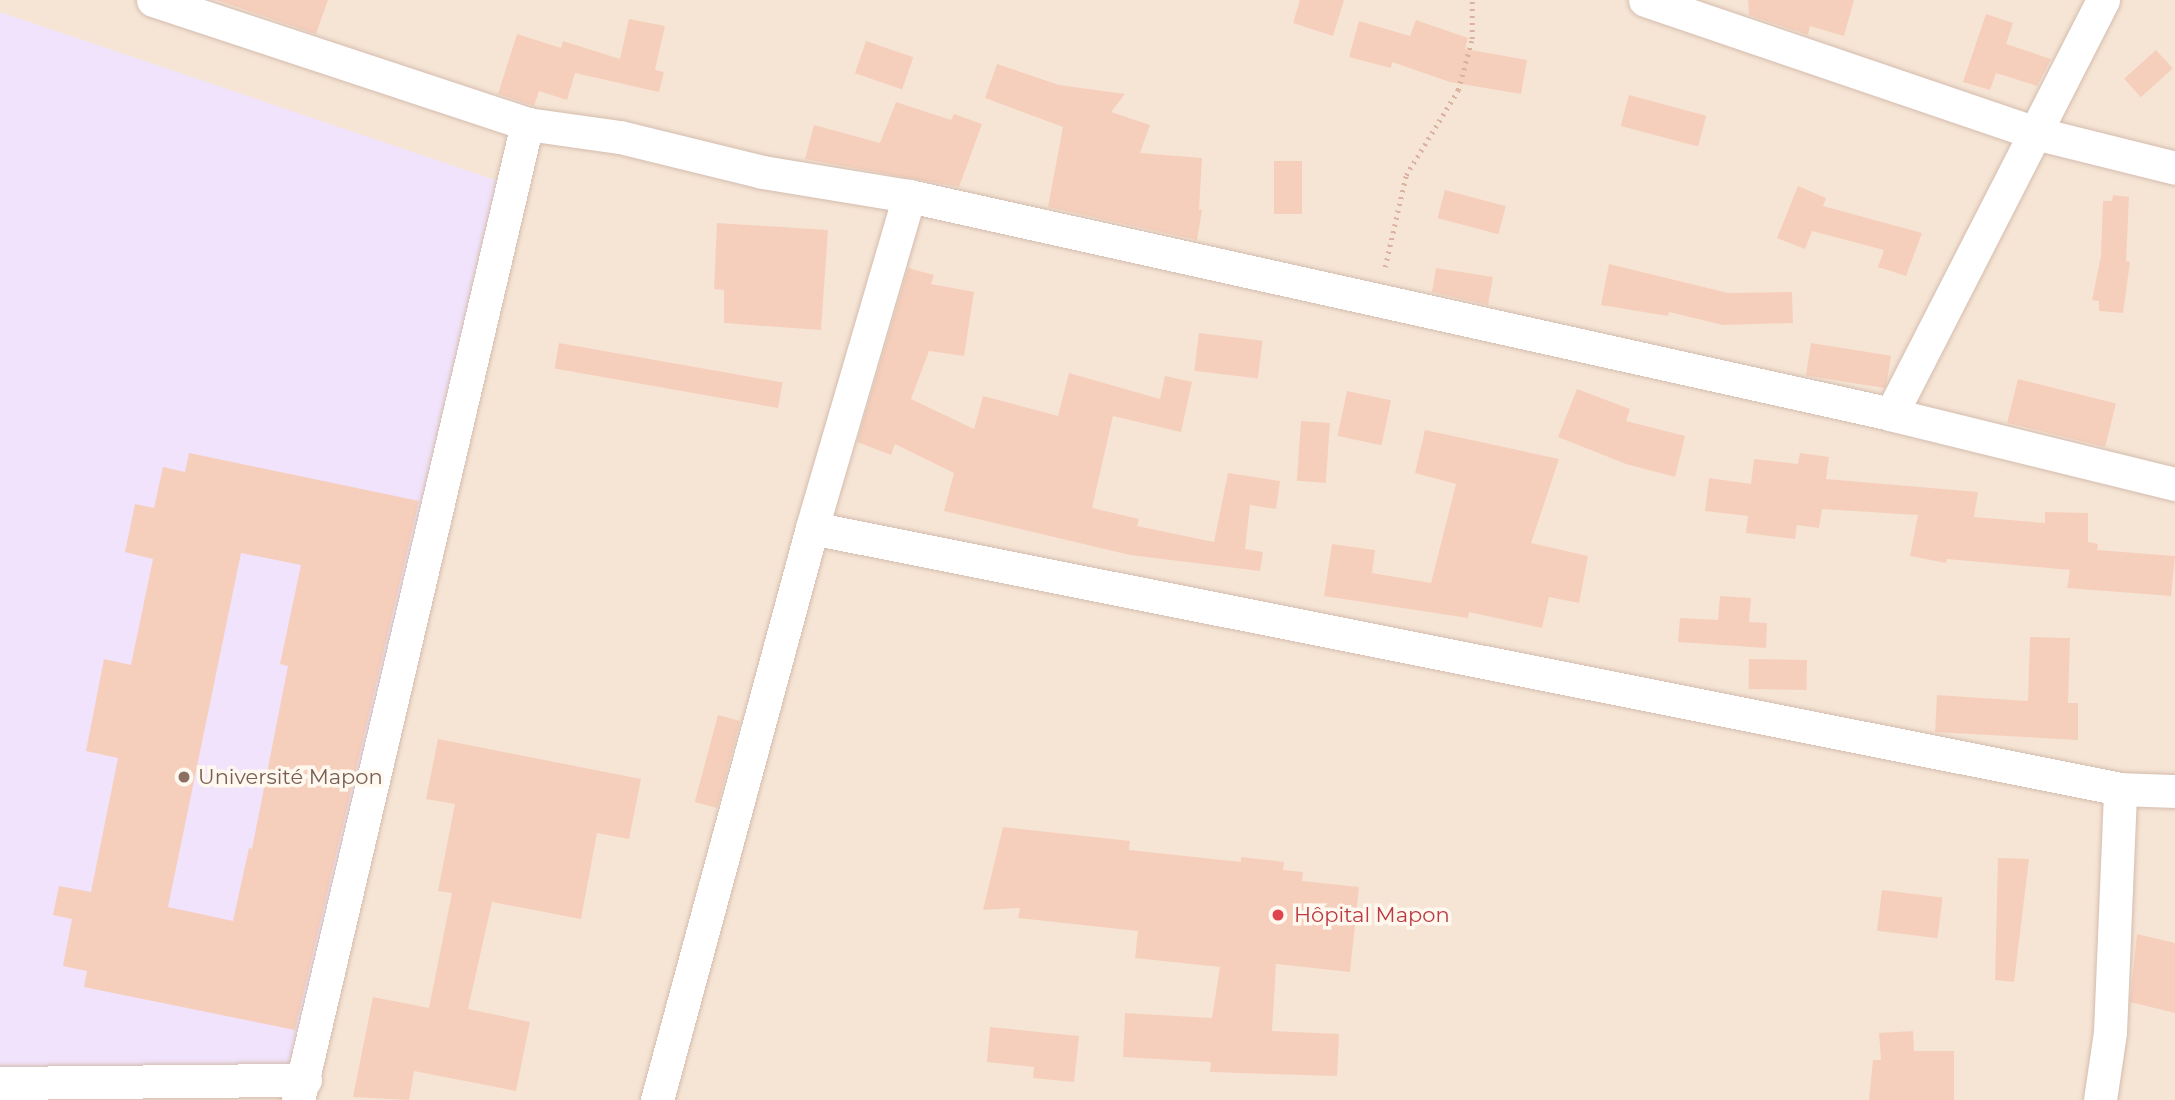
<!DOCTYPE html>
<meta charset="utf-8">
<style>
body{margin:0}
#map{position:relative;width:2175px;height:1100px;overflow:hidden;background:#fef4e7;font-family:Montserrat,sans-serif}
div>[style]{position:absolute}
.residential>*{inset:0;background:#f6e5d5;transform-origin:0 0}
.education>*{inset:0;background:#f1e3fb}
.building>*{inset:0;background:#f6cfbc;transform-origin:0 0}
.path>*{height:4.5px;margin-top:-2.25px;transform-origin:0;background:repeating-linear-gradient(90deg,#dbb29f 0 2px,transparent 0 7px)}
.roads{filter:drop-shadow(0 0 2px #d4bcae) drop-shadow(0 0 2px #d4bcae)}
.minor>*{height:33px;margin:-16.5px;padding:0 16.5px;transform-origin:16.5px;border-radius:16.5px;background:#fff}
.dots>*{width:19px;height:19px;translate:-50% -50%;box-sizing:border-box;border:4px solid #fff8ef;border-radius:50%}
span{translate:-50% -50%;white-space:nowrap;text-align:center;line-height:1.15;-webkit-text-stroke:7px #fff8ef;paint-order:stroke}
.education-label{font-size:21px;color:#785e54}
.left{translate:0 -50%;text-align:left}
.health-label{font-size:21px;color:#be3a42}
</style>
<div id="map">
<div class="residential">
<div style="left:0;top:0;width:2175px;height:1100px"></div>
</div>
<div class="education">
<div style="clip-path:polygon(0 12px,516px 187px,297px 1095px,0 1079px)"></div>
</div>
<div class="building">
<div style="clip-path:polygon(217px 0,328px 0,316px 34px)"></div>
<div style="clip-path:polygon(1300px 0,1344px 0,1333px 36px,1293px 23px)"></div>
<div style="clip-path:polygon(1748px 0,1854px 0,1844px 36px,1810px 26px,1808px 35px,1749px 15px)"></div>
<div style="clip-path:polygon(1986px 14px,2013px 23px,2006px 44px,2051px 59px,2037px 86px,1996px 73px,1990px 90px,1963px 82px)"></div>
<div style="clip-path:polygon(629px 19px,665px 26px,655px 70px,664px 72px,659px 92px,575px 73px,567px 100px,539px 91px,534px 106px,498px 94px,517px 34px,561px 48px,563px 41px,620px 59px)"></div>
<div style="clip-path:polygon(1416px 20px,1468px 38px,1465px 49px,1527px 60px,1521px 94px,1450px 82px,1392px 62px,1391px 68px,1349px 57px,1359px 21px,1410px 36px)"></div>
<div style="left:866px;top:41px;width:50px;height:34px;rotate:19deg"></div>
<div style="left:2156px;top:50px;width:25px;height:43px;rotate:48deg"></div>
<div style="clip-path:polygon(997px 64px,1059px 85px,1125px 94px,1111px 112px,1150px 125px,1140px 153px,1202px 158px,1199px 210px,1202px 210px,1197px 240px,1048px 207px,1063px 127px,985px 98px)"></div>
<div style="left:1629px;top:95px;width:80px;height:32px;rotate:15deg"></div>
<div style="clip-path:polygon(896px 102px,951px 120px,954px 114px,982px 124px,959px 187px,805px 159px,814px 125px,880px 143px)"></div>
<div style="left:1274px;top:161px;width:28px;height:53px"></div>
<div style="clip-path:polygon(1798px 186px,1826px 198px,1823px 206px,1922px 233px,1906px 276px,1878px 267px,1884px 250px,1812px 231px,1805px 249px,1777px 238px)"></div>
<div style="left:1445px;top:190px;width:63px;height:29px;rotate:15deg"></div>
<div style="clip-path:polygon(2113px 195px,2129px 197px,2126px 261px,2130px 262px,2123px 313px,2099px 311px,2099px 301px,2092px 300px,2101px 256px,2103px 201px,2112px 201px)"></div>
<div style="clip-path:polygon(717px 223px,828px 230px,821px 330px,724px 323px,724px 290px,714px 289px)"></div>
<div style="clip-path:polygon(1609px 264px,1728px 293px,1792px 292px,1793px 323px,1723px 325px,1669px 312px,1668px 316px,1601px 305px)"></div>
<div style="clip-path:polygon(908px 268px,934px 275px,931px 284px,974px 292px,964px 356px,929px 351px,911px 399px,974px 429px,983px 396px,1058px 416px,1069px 373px,1160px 399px,1165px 376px,1192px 382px,1181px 432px,1113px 416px,1092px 508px,1139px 519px,1137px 526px,1214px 542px,1228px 473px,1280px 481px,1276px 509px,1250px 505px,1245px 549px,1263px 552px,1260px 571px,1130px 555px,944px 511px,954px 473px,895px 444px,891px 455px,857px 442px)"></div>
<div style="clip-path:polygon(1436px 268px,1493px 277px,1488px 305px,1432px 292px)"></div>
<div style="left:1199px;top:333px;width:64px;height:38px;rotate:7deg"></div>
<div style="left:559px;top:343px;width:227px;height:26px;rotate:10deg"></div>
<div style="left:1811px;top:343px;width:81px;height:33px;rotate:9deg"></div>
<div style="left:2018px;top:379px;width:101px;height:45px;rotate:14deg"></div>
<div style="clip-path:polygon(1577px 389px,1630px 409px,1626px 421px,1685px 436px,1675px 477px,1626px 464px,1558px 437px)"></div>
<div style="left:1347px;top:391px;width:45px;height:46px;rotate:12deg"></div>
<div style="left:1301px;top:421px;width:29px;height:60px;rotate:4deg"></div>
<div style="clip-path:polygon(1425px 430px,1559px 459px,1531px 543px,1588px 556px,1579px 603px,1549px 597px,1542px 628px,1469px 612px,1468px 618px,1324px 596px,1332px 544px,1375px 550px,1372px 573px,1431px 583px,1456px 484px,1415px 473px)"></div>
<div style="clip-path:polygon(evenodd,189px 453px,419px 501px,295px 1030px,84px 987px,87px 971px,63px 966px,72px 919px,53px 915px,59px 886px,91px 892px,118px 758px,86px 751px,104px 659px,131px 665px,153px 559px,125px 552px,135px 504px,154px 508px,163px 467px,185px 472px,189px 453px,241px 553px,301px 565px,280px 664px,288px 666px,252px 849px,249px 848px,233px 921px,168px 907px,241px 553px)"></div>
<div style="clip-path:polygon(1800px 453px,1829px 457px,1826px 479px,1978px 492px,1974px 517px,2045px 523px,2045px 512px,2088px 513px,2088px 542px,2098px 544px,2097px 550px,2175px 556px,2171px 596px,2067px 588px,2070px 570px,1947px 559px,1946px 563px,1910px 556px,1918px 515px,1822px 509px,1819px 528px,1797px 525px,1795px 539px,1746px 533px,1748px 516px,1705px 511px,1709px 478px,1751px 484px,1754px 459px,1798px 464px)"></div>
<div style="clip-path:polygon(1720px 596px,1751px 598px,1749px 622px,1767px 623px,1766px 648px,1678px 642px,1680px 618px,1718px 620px)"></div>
<div style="clip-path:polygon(2030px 637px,2070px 638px,2068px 703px,2078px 703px,2078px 740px,1935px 732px,1937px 695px,2028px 701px)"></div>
<div style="left:1749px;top:659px;width:58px;height:30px;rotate:1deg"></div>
<div style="left:718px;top:715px;width:23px;height:90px;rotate:15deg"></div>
<div style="clip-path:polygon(438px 739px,641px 779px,629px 839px,597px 833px,581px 919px,492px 902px,468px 1009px,530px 1022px,516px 1091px,414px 1071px,409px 1100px,353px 1097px,373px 997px,429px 1008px,452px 893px,438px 891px,455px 804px,426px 799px)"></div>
<div style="clip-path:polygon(1003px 827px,1130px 841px,1129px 850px,1241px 862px,1241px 857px,1284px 862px,1283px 870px,1303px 872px,1302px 881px,1359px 887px,1350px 972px,1276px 964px,1272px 1031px,1339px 1034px,1337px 1076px,1210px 1072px,1211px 1062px,1123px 1057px,1125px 1013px,1212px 1018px,1220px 967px,1135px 958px,1138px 931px,1018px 918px,1020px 908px,983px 910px)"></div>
<div style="clip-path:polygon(1998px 858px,2029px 859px,2014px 982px,1995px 980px)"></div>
<div style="left:1882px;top:890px;width:61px;height:41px;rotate:7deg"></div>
<div style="clip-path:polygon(2137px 934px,2175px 943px,2175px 1013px,2130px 1002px)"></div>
<div style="clip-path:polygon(990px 1027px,1079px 1036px,1074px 1082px,1033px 1078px,1034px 1067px,987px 1062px)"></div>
<div style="clip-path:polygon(1913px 1031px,1914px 1051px,1954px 1051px,1954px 1100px,1869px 1100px,1873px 1060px,1881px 1060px,1879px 1033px)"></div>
</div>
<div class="path">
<div style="left:1385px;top:267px;width:94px;rotate:-77.1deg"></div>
<div style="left:1406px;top:175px;width:100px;rotate:-58.5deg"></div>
<div style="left:1458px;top:90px;width:53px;rotate:-74.6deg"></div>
<div style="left:1472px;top:39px;width:39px;rotate:-90deg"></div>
</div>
<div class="roads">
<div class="minor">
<div style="left:153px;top:0;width:394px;rotate:18.3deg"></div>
<div style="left:527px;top:124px;width:94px;rotate:8deg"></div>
<div style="left:620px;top:137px;width:146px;rotate:13.8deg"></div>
<div style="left:762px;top:172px;width:149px;rotate:9.3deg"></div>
<div style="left:1645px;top:0;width:412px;rotate:18.8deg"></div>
<div style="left:2035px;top:133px;width:316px;rotate:117.1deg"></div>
<div style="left:2103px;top:0;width:149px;rotate:117.1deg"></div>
<div style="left:2035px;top:133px;width:144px;rotate:14deg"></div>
<div style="left:2175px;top:484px;width:292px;rotate:-166.2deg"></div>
<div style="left:1891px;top:414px;width:1006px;rotate:-167.48deg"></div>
<div style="left:909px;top:196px;width:346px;rotate:106.3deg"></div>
<div style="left:812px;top:528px;width:1334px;rotate:11.28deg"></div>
<div style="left:2120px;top:789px;width:55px;rotate:2.1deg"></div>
<div style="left:0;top:1083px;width:305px;rotate:-0.6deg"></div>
<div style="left:298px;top:1100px;width:1003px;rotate:-76.8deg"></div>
<div style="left:657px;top:1100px;width:593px;rotate:-74.84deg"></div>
<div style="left:2100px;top:1100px;width:69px;rotate:-81.6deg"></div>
<div style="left:2110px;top:1032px;width:243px;rotate:-87.6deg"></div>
</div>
</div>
<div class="dots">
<div style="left:184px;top:777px;background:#8d6e63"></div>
<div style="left:1278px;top:915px;background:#e0444e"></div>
</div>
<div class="education-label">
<span class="left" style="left:198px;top:777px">Université Mapon</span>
</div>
<div class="health-label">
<span class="left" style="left:1294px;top:915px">Hôpital Mapon</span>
</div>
</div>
